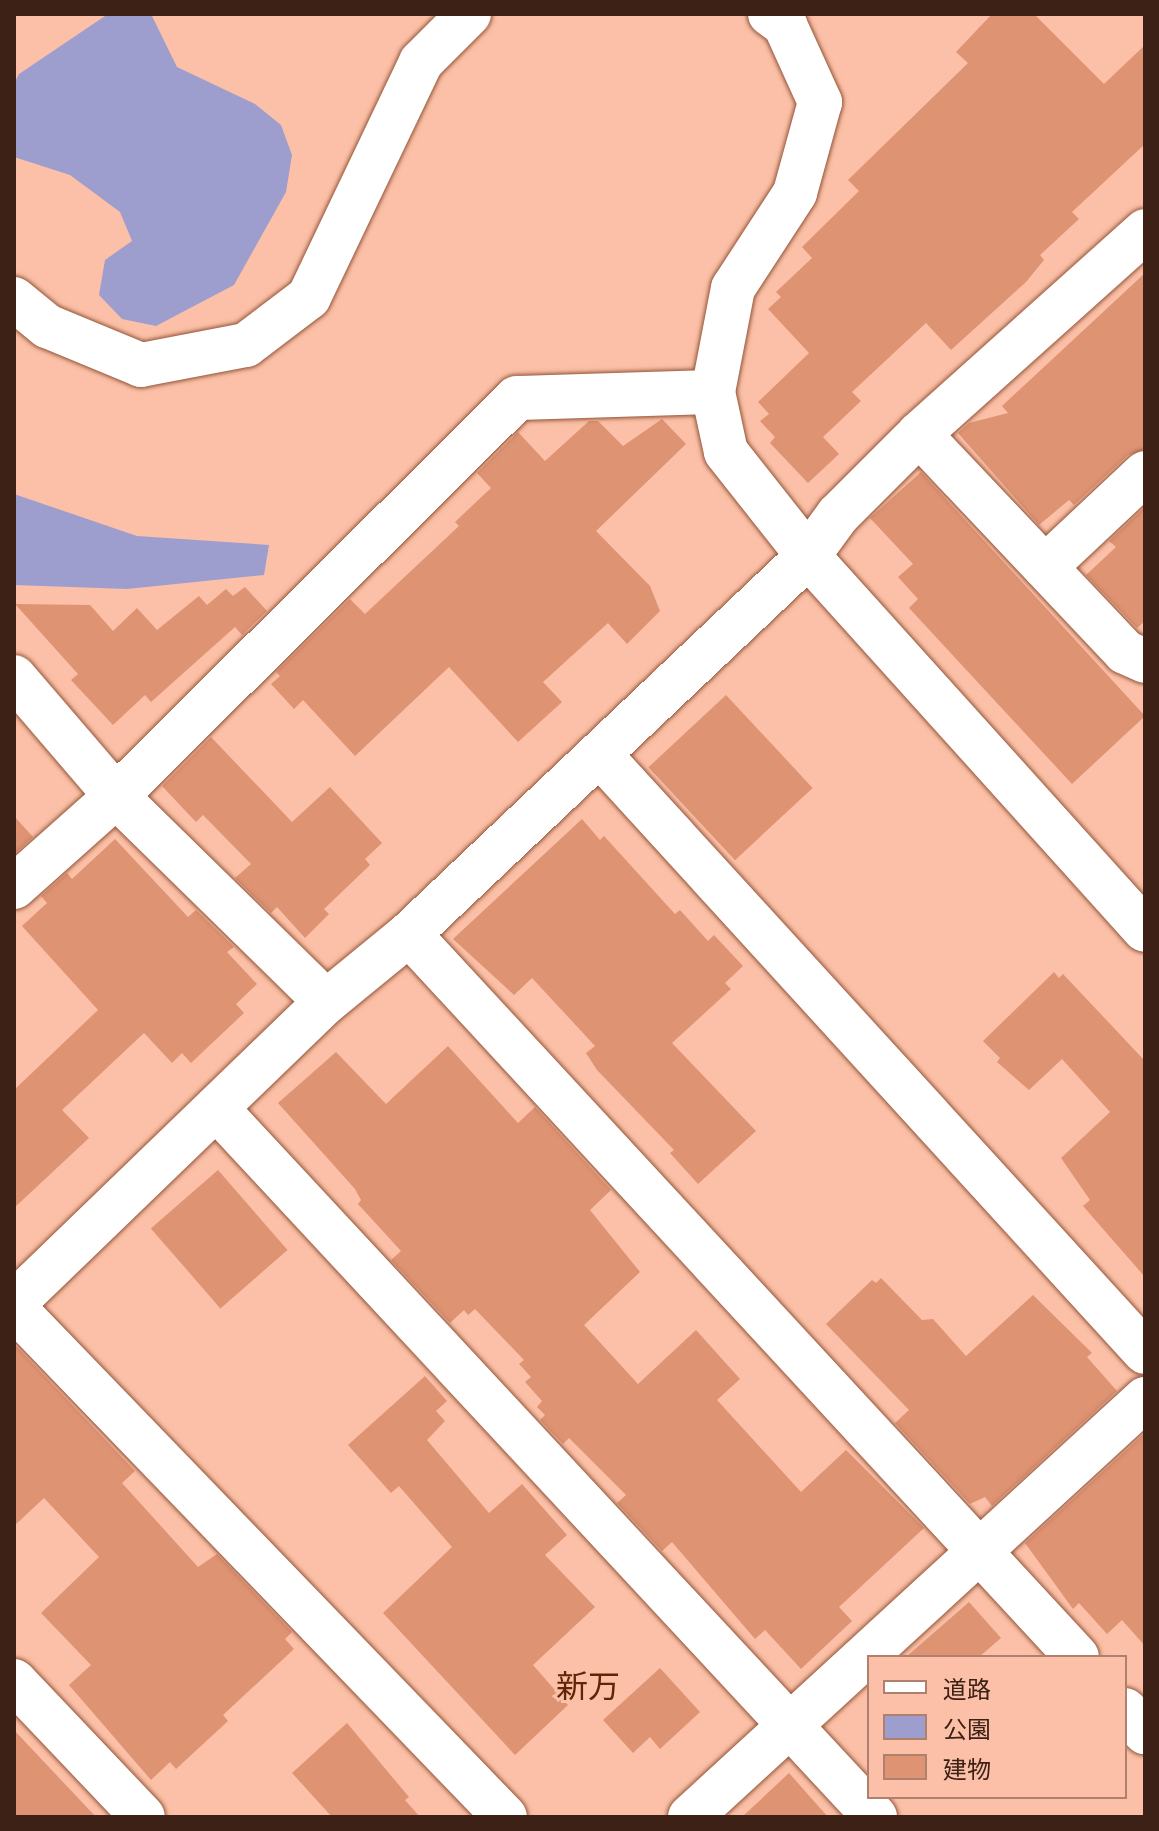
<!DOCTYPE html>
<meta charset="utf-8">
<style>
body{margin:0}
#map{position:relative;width:1159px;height:1831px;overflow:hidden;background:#fbc0a7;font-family:"Fira Sans","Noto Sans JP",sans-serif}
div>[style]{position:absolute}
.green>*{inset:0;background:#9d9ece}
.building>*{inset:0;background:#de9373;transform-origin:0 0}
.roads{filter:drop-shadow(0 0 2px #945438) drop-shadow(0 0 2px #945438)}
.minor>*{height:44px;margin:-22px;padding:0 22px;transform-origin:22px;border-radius:22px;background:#fff}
span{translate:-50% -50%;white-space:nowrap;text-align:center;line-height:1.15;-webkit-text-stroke:6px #fbc0a7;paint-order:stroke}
.quarter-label{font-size:32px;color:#602506}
.frame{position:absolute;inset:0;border:16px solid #3d2116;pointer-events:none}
.legend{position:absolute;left:867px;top:1655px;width:260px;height:144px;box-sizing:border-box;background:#fbc0a7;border:2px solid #af806d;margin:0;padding:10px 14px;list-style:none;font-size:24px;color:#3d2116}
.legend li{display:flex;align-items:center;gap:16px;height:40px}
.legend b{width:40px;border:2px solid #af806d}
</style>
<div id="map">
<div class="green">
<div style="clip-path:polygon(108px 14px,151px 14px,177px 67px,255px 104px,281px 125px,292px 155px,286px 192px,234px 285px,156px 326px,122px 319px,99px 295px,105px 260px,132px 241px,120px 212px,70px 175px,14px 157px,14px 84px,19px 74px)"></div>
<div style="clip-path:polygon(14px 494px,137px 536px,269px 545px,264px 575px,127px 589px,14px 585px)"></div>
</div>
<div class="building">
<div style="clip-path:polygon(992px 14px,1034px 14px,1104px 84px,1145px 45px,1145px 144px,1072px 212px,1079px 219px,1040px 255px,1044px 260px,1026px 282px,951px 350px,926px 323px,852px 392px,861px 401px,823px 437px,839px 454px,808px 483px,770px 443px,775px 437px,760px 421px,769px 414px,758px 402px,809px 353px,768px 309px,781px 297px,776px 292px,812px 258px,802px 247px,859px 191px,848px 180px,968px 63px,956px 52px)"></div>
<div style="clip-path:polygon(1145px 273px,1145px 449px,1128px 455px,1074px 505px,1069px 500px,1039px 525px,958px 433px,969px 423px,1008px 413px,1002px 406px)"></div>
<div style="clip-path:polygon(662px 419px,686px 444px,596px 531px,650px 586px,660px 611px,627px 644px,608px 623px,543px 682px,562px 702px,518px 742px,449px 667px,355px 756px,303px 700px,294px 709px,271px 684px,280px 676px,276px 672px,350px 599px,365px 614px,459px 526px,455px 522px,491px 488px,477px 473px,518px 432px,545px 461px,589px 421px,598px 421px,623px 446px)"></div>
<div style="clip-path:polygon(921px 472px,1145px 716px,1072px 784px,909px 608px,918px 599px,898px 577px,913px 564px,870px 518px)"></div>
<div style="clip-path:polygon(1145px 507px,1145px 621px,1137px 628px,1086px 575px,1116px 547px,1109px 541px)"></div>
<div style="clip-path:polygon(245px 587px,267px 611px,242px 635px,235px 627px,151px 702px,145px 695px,113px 725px,71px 680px,78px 674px,15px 604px,90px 605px,113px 631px,137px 608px,157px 630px,199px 596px,207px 605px,226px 589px,233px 596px)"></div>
<div style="left:726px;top:695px;width:127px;height:106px;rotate:47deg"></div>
<div style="clip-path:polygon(211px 737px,292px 822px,330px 787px,382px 843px,365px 859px,370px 865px,324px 909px,329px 914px,305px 938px,277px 907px,271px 913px,235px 878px,251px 864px,203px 815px,196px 822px,162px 786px)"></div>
<div style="clip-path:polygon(14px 816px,33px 837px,14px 854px)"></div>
<div style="clip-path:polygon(582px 819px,600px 840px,604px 836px,675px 914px,680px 910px,708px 941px,714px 935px,743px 966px,725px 983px,731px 989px,672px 1043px,756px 1131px,698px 1184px,670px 1153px,674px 1150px,597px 1070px,586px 1053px,595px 1046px,532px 978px,514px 995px,453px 939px)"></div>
<div style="clip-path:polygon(115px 839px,188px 917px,196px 910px,234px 947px,227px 952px,257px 984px,236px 1004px,244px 1013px,191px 1063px,182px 1053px,172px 1063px,144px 1033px,62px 1110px,89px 1138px,14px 1208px,14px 1090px,98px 1010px,22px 926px,47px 903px,41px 896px,67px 873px,72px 879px)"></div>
<div style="clip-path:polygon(1054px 972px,1059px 978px,1063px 974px,1145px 1061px,1145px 1277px,1083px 1206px,1090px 1200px,1061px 1158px,1110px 1112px,1062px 1059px,1029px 1090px,997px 1062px,1000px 1058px,983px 1041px)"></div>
<div style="clip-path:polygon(448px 1046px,518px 1123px,535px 1107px,611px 1190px,590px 1210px,640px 1272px,584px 1325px,638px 1384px,696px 1330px,740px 1379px,717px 1400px,801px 1492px,846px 1450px,924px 1528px,839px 1607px,852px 1621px,801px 1669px,765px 1630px,755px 1639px,672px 1542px,662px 1551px,617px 1503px,626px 1495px,569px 1438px,563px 1444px,540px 1420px,545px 1415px,537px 1407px,542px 1401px,525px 1382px,531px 1377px,519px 1364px,524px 1360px,475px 1309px,468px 1315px,464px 1310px,450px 1323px,391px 1260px,401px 1251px,358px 1204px,361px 1200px,355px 1189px,278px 1103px,336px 1052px,386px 1104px)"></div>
<div style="left:218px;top:1170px;width:106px;height:89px;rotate:49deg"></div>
<div style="clip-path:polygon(881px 1278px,922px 1320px,933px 1319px,966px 1356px,1033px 1295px,1092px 1353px,1087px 1357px,1117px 1391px,992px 1506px,985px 1497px,970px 1504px,895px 1423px,909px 1410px,826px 1324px,872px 1280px,876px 1283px)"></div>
<div style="clip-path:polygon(14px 1344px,135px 1471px,122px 1483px,198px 1567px,217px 1554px,292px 1632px,285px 1639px,294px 1649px,223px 1715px,228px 1721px,176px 1769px,170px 1762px,151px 1780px,69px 1685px,91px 1665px,41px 1613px,99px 1557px,44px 1498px,14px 1526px)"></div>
<div style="clip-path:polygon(425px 1376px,447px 1401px,436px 1411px,445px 1421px,427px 1440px,489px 1513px,522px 1484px,567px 1535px,545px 1555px,595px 1607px,533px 1665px,568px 1705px,515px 1755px,383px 1613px,452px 1547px,399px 1486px,391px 1493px,348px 1445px)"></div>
<div style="clip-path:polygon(1145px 1433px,1145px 1646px,1122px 1620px,1107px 1634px,1079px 1603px,1073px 1609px,1025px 1543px)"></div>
<div style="clip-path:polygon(969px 1602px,1001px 1638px,979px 1657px,906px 1657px)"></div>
<div style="clip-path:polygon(660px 1668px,700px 1712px,660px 1749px,650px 1737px,633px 1753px,603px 1720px)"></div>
<div style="clip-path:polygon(347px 1723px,409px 1797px,405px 1800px,420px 1817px,332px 1817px,292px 1773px)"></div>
<div style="clip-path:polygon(14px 1730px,96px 1817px,14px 1817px)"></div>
<div style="clip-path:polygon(789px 1773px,828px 1817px,742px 1817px)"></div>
</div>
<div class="roads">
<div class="minor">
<div style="left:770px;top:14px;width:19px;rotate:36deg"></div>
<div style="left:785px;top:25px;width:85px;rotate:65.6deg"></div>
<div style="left:820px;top:102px;width:94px;rotate:105.4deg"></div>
<div style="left:795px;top:193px;width:113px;rotate:123.1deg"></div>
<div style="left:733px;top:288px;width:106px;rotate:100.9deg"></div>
<div style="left:713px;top:392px;width:61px;rotate:77.8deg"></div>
<div style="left:726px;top:452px;width:132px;rotate:51.7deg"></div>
<div style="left:808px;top:556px;width:503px;rotate:47.98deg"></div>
<div style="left:14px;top:299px;width:43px;rotate:39.3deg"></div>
<div style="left:47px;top:326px;width:102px;rotate:22.5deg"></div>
<div style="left:141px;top:365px;width:107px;rotate:-10.8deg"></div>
<div style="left:246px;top:345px;width:79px;rotate:-37.3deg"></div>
<div style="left:309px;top:297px;width:260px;rotate:-64.5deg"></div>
<div style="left:421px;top:62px;width:68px;rotate:-45deg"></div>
<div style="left:919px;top:434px;width:300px;rotate:46.6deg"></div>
<div style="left:1125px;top:652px;width:22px;rotate:24deg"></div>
<div style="left:1045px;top:567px;width:137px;rotate:-43.2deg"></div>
<div style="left:14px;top:677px;width:157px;rotate:49.4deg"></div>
<div style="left:116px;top:796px;width:294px;rotate:44.4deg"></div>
<div style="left:600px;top:755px;width:808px;rotate:47.61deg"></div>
<div style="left:14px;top:887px;width:137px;rotate:-41.7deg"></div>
<div style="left:116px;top:796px;width:565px;rotate:-44.78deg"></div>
<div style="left:517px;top:398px;width:196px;rotate:-1.8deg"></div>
<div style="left:409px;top:934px;width:984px;rotate:47.26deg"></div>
<div style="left:216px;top:1108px;width:968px;rotate:47.09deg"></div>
<div style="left:14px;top:1303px;width:434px;rotate:-44deg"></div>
<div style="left:326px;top:1002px;width:107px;rotate:-39.3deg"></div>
<div style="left:409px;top:934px;width:550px;rotate:-43.45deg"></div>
<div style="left:808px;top:556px;width:51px;rotate:-53.8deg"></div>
<div style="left:838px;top:515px;width:115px;rotate:-45deg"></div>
<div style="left:919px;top:434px;width:304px;rotate:-41.9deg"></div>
<div style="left:14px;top:1308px;width:707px;rotate:46.03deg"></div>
<div style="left:14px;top:1681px;width:187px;rotate:46.5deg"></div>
<div style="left:1125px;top:1710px;width:30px;rotate:48deg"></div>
<div style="left:690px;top:1817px;width:618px;rotate:-42.57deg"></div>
</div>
</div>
<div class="quarter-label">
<span style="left:588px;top:1687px">新万</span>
</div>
<div class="frame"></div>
<ul class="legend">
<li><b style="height:10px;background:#fff"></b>道路</li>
<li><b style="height:22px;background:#9d9ece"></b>公園</li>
<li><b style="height:22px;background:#de9373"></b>建物</li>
</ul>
</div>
